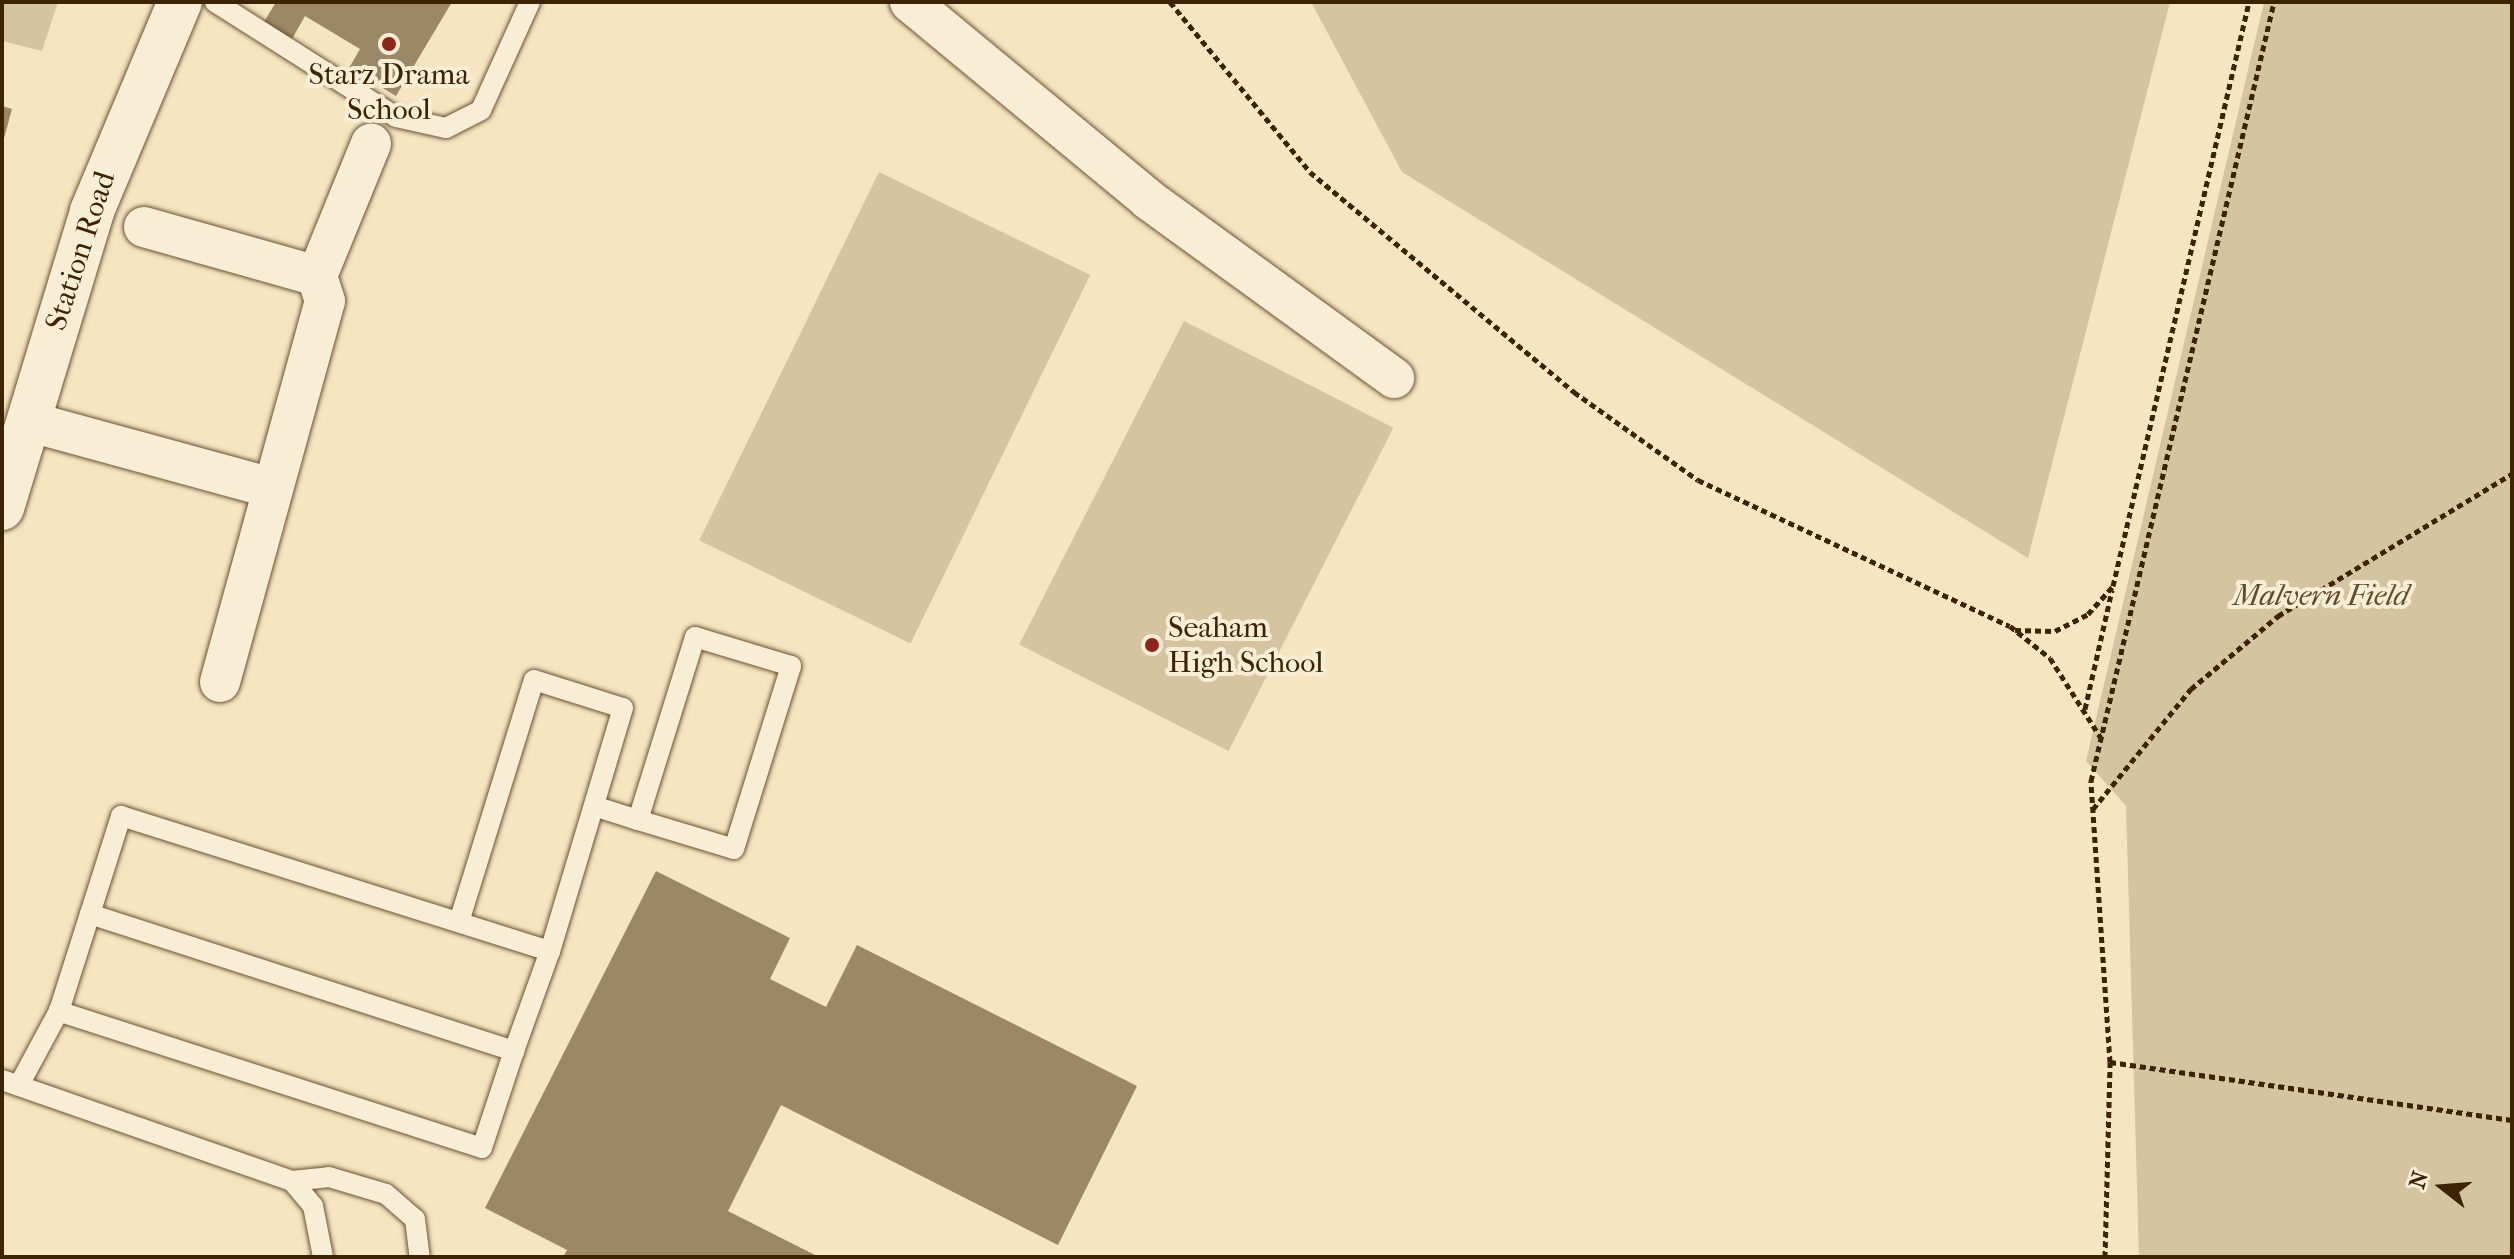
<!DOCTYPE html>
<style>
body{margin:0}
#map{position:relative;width:2514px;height:1259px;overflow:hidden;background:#f5e5c0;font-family:"IM FELL French Canon",serif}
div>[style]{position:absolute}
.green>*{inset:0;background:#d5c4a0;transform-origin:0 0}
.building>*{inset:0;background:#9c8866}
.path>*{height:5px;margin-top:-2.5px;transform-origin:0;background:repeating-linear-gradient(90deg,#3b2304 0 6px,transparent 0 10px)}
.roads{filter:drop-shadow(0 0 2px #6a5433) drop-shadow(0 0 2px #6a5433)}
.lane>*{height:20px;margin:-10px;padding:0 10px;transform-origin:10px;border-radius:10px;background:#f8eed6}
.street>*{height:40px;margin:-20px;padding:0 20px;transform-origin:20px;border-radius:20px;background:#f8eed6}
.secondary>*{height:44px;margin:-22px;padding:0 22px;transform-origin:22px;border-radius:22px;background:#f8eed6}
.dots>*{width:22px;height:22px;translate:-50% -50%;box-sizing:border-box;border:4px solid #f8eed6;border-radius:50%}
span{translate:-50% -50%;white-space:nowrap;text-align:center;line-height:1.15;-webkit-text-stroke:8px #f8eed6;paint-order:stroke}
.poi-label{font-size:30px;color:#3b2304}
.left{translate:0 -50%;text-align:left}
.street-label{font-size:30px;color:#3b2304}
.park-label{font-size:30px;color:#624b2b;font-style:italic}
.frame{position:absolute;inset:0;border:4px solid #3b2304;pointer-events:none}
.north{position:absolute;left:2402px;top:1147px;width:80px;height:80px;-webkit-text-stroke:6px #f8eed6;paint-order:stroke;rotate:287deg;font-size:22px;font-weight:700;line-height:32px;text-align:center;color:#3b2304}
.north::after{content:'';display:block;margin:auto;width:28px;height:36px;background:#3b2304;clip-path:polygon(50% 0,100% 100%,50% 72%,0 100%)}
</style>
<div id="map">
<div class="green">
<div style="clip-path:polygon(2px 2px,58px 2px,42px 51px,2px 41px)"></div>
<div style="clip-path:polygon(1311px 2px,2170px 2px,2028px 558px,1402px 172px)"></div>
<div style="clip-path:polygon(2264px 2px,2512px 2px,2512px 1257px,2139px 1257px,2126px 806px,2086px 761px)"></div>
<div style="left:879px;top:172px;width:235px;height:410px;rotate:26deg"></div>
<div style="left:1184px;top:321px;width:235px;height:363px;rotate:27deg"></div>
</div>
<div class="building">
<div style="clip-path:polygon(276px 2px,452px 2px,396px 96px,349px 68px,360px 49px,305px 16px,292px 39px,264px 22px)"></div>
<div style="clip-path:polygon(2px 106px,12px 109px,3px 142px,2px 142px)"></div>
<div style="clip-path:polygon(656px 871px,790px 938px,770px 979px,826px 1007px,857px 945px,1137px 1086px,1058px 1245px,781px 1105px,728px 1211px,819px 1257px,563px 1257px,567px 1250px,485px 1208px)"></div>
</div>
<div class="path">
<div style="left:1170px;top:2px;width:220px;rotate:50.5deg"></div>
<div style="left:1310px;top:172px;width:344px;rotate:39.8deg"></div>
<div style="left:1574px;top:392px;width:152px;rotate:35.4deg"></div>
<div style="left:1698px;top:480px;width:344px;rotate:25.1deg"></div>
<div style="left:2010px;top:626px;width:51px;rotate:38.7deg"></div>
<div style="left:2050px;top:658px;width:95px;rotate:57.5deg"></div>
<div style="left:2015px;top:630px;width:40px;rotate:1.4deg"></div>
<div style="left:2055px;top:631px;width:37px;rotate:-27deg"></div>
<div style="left:2088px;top:614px;width:38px;rotate:-48deg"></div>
<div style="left:2113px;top:586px;width:600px;rotate:-76.89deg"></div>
<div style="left:2085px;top:709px;width:122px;rotate:-77.2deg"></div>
<div style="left:2093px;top:809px;width:155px;rotate:-50.8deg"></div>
<div style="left:2191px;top:689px;width:114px;rotate:-40deg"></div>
<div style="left:2278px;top:616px;width:274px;rotate:-31.3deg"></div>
<div style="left:2110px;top:1062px;width:406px;rotate:8.2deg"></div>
<div style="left:2105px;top:1257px;width:195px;rotate:-88.5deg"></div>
<div style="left:2110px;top:1062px;width:282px;rotate:-93.9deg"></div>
<div style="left:2091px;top:781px;width:800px;rotate:-76.78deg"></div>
</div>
<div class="roads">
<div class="lane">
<div style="left:215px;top:2px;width:214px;rotate:32.4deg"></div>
<div style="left:396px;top:117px;width:51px;rotate:12.4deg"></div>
<div style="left:446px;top:128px;width:39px;rotate:-27deg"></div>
<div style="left:481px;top:110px;width:119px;rotate:-65.6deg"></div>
<div style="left:594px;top:806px;width:46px;rotate:17.7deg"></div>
<div style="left:638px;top:820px;width:100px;rotate:16.8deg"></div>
<div style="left:734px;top:849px;width:192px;rotate:-72.7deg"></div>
<div style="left:791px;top:666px;width:100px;rotate:-163.2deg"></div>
<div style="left:695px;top:637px;width:192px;rotate:107.3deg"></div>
<div style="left:90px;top:914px;width:103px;rotate:-72.4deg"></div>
<div style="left:121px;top:816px;width:450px;rotate:17.5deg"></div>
<div style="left:550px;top:951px;width:106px;rotate:109.8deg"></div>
<div style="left:459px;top:922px;width:253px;rotate:-72.8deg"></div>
<div style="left:534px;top:680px;width:93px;rotate:17.5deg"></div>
<div style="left:623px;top:708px;width:254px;rotate:106.7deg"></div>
<div style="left:2px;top:1080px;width:307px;rotate:19.2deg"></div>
<div style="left:292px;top:1181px;width:37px;rotate:-6deg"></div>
<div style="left:329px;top:1177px;width:59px;rotate:16.6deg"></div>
<div style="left:386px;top:1194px;width:38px;rotate:41deg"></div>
<div style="left:415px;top:1219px;width:38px;rotate:83deg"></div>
<div style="left:19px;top:1085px;width:84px;rotate:-61.6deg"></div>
<div style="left:59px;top:1011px;width:102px;rotate:-72.3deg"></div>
<div style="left:90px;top:914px;width:446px;rotate:17.9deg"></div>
<div style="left:514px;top:1051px;width:102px;rotate:108.3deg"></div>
<div style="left:482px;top:1148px;width:445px;rotate:-162.1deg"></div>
<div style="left:292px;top:1181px;width:33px;rotate:50deg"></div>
<div style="left:313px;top:1206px;width:52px;rotate:78.9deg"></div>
</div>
<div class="street">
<div style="left:910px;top:2px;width:310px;rotate:39.6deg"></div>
<div style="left:1149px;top:200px;width:303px;rotate:36deg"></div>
<div style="left:144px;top:227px;width:180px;rotate:15.8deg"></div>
<div style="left:317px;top:276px;width:143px;rotate:-67.8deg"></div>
<div style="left:27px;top:421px;width:254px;rotate:15.3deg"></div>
<div style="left:220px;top:682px;width:395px;rotate:-74.6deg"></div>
<div style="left:325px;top:301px;width:26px;rotate:-108deg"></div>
</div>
<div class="secondary">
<div style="left:2px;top:508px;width:310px;rotate:-73.1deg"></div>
<div style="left:92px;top:211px;width:227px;rotate:-67.2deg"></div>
</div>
</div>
<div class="dots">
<div style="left:389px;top:44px;background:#8f2418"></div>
<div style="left:1152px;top:645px;background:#8f2418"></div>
</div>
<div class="poi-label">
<span style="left:389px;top:92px">Starz Drama<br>School</span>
<span class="left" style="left:1168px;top:645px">Seaham<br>High School</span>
</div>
<div class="street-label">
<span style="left:81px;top:251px;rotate:-72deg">Station Road</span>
</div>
<div class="park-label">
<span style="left:2321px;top:596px">Malvern Field</span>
</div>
<div class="frame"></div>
<div class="north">N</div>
</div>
